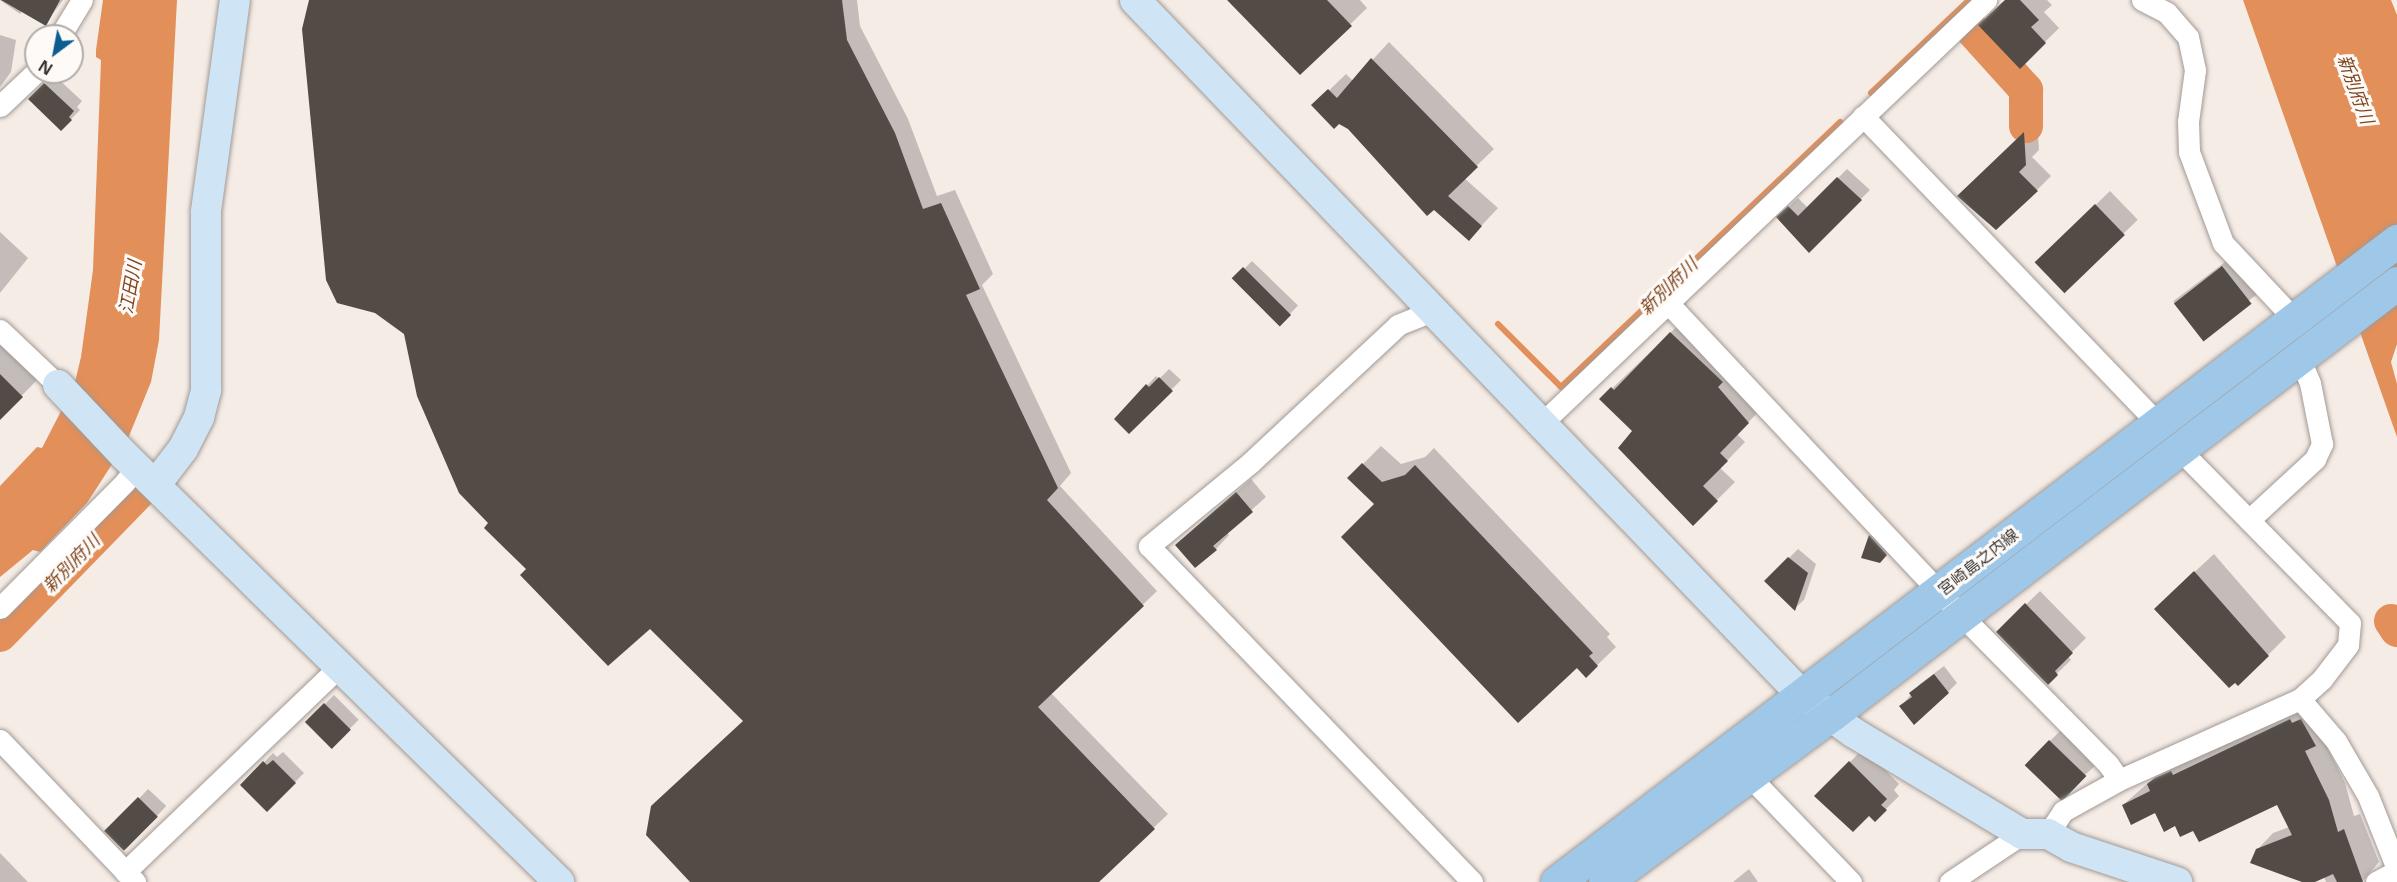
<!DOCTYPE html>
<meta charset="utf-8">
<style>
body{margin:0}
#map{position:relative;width:2397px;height:882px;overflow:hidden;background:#f5ece6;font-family:"Noto Sans","Noto Sans JP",sans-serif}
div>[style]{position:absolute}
.water>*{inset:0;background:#e38f59}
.shadow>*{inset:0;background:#0003;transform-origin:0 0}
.stream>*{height:6px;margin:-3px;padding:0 3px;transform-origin:3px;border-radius:3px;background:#e38f59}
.river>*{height:34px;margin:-17px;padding:0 17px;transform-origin:17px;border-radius:17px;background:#e38f59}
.building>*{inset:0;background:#524b46;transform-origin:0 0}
.roads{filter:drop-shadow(0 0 2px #a19994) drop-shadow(0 0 2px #a19994)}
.street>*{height:21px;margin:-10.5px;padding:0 10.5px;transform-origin:10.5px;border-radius:10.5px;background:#fff}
.secondary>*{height:30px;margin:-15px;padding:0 15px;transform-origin:15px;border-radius:15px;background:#cfe4f4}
.primary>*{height:33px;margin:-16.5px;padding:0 16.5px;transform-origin:16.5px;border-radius:16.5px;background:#9fc8e8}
span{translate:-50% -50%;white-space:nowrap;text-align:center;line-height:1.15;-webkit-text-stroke:6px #fefaf8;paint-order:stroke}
.street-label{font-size:16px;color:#3b3735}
.water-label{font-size:18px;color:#7f4721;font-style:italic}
.north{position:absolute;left:24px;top:24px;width:60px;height:60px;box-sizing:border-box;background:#fefaf8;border:2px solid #b0acaa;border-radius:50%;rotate:212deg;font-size:16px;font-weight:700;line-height:24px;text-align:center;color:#3b3735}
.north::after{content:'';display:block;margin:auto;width:21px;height:27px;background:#0c5e90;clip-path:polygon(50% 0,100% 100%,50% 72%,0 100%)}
</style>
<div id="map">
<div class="water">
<div style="clip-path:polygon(103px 0,177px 0,159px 340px,151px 382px,127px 441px,87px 503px,40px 552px,33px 550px,0 577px,0 486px,37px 447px,42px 448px,74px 386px,81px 357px,93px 270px,101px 60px,96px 57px,96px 50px)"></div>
<div style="clip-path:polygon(2243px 0,2391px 0,2397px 15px,2397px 344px,2391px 362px,2397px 384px,2397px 437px)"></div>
</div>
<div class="shadow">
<div style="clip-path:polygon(0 0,31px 0,20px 14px)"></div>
<div style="clip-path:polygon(36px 0,63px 0,45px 24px)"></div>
<div style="clip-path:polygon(311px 0,857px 0,860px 26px,908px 119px,937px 196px,955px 190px,993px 274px,982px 285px,1071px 473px,1060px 486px,1157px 591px,1051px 693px,1168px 814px,1097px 882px,692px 882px,744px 720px,650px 627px,528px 569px,491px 523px,406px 333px)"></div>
<div style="clip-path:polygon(1229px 0,1360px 0,1367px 8px,1300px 73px)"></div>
<div style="clip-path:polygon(2006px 0,2047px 0,2052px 5px,2044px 12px,2059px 28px,2020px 67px)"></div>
<div style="clip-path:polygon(0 35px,16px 40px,11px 72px,0 87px)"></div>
<div style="clip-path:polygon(1389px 42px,1494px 149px,1464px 178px,1498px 208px,1469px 239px,1434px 208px,1427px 214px,1349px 128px,1314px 105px,1346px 74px,1353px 81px)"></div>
<div style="clip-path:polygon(54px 75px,82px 101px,77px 107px,80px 110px,61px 129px,30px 99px)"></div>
<div style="clip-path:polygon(2037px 121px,2039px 150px,2032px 157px,2051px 176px,2037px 190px,1973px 182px)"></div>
<div style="clip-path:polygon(1847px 169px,1870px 190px,1809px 250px,1778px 217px,1798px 198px,1808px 208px)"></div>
<div style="left:2110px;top:191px;width:40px;height:103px;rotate:46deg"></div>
<div style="clip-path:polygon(0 232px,28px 258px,0 293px)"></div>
<div style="left:2237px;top:253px;width:45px;height:80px;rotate:53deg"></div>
<div style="left:1252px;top:261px;width:64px;height:25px;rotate:44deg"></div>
<div style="clip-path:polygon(1689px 315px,1765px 405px,1737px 434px,1745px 442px,1720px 468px,1735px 482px,1693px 524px,1664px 496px,1667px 493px,1634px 430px,1601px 399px)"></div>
<div style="clip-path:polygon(0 339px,39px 378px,0 418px)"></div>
<div style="clip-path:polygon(1169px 369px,1181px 380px,1129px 432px,1116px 419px,1156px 376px,1159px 379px)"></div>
<div style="clip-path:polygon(1381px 446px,1401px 464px,1425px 457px,1434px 448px,1610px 634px,1607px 637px,1616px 647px,1586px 676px,1376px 504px,1349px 478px)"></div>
<div style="clip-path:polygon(1251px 479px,1266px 497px,1227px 532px,1229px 535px,1216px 549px,1177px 545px)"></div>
<div style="clip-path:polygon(1879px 528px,1895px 545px,1879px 561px,1863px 557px,1870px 536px)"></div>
<div style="clip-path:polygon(1798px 549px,1816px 564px,1804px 600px,1795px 608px,1766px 581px)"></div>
<div style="clip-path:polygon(2214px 554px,2286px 637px,2268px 655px,2174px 591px)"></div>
<div style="clip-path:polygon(2040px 591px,2086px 638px,2068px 656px,2071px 660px,2048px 682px,1998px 632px)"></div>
<div style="clip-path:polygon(1944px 666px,1957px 683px,1948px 692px,1901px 706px,1920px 684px)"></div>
<div style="left:334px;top:695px;width:35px;height:38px;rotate:45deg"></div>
<div style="clip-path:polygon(2306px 704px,2345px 783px,2354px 816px,2360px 814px,2379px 862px,2362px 882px,2326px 882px,2324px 877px,2306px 882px,2257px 850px,2273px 833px,2289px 827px,2278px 803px,2194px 829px,2176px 824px,2156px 811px,2123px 805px,2165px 768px)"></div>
<div style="clip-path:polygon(2064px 727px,2099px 762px,2085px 775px,2026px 765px)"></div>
<div style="clip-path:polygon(1864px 748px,1899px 784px,1894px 790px,1899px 796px,1875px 820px,1869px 814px,1816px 796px)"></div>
<div style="clip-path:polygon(283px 752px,304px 773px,267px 810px,242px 785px,273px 753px,277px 757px)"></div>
<div style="left:148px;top:789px;width:25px;height:59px;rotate:43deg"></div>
<div style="clip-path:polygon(0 853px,28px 882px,0 882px)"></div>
<div style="clip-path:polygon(1749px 869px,1758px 882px,1733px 882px)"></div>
</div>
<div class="stream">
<div style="left:1871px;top:93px;width:135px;rotate:-43.5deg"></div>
<div style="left:1498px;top:324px;width:89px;rotate:45deg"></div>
<div style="left:1561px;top:387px;width:385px;rotate:-43.5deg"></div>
</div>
<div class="river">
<div style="left:1972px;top:30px;width:81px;rotate:48deg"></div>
<div style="left:2026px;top:90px;width:36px;rotate:90deg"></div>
<div style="left:2391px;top:621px;width:11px;rotate:56deg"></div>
<div style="left:0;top:635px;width:202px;rotate:-45.8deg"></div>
</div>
<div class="building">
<div style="clip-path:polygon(1px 0,60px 0,46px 26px)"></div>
<div style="clip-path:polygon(309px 0,842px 0,847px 40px,895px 133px,923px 209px,941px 203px,980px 289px,966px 295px,1058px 488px,1047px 500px,1144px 606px,1038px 707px,1155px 829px,1099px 882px,690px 882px,646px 835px,651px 806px,743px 721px,650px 629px,608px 666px,520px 575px,526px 569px,484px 528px,488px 523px,459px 493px,417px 396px,404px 334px,375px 313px,337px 303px,326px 280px,302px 29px)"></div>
<div style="clip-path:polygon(1227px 0,1327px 0,1352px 26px,1300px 75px)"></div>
<div style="clip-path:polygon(2005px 0,2020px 0,2039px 20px,2031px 27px,2046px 43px,2020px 69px,1978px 25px)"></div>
<div style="clip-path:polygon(1371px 58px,1478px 167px,1448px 196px,1482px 226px,1469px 241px,1434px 210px,1427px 216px,1348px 129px,1339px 124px,1334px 129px,1311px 105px,1328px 89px,1337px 98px)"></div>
<div style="clip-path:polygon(44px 83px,74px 111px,69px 117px,72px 120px,61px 131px,28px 99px)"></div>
<div style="clip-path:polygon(2024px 132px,2026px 165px,2019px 172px,2038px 191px,1996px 230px,1957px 196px)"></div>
<div style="clip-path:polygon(1837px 177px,1862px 200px,1809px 253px,1776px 217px,1788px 206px,1798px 216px)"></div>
<div style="left:2095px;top:204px;width:43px;height:84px;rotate:46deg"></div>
<div style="left:2222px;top:266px;width:48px;height:61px;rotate:52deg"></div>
<div style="left:1243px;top:267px;width:68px;height:16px;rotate:45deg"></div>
<div style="clip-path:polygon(1670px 332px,1723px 382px,1718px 387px,1749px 423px,1720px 453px,1728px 461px,1703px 486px,1718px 501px,1693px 526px,1618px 448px,1632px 431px,1599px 399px,1611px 387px,1614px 390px)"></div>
<div style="clip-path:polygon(0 374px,23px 397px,0 420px)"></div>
<div style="clip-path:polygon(1159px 377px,1173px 391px,1129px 434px,1114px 419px,1146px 384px,1149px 387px)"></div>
<div style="clip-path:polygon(1362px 463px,1382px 482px,1405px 475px,1415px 465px,1593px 653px,1589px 656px,1598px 666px,1586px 678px,1577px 668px,1518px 723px,1341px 537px,1374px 504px,1347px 478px)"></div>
<div style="clip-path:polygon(1236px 492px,1253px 512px,1213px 546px,1217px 550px,1195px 568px,1175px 545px)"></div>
<div style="clip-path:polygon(1869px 535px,1887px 555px,1880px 563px,1861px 558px)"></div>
<div style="clip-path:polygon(1788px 557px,1808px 573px,1795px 611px,1764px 581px)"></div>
<div style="clip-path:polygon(2194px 571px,2269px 656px,2238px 686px,2235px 683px,2229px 688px,2154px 609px)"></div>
<div style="clip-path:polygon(2025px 603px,2073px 653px,2055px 671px,2058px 675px,2048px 685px,1996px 632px)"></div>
<div style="clip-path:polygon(1934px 674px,1949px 693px,1914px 725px,1899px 706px,1912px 697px,1909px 693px)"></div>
<div style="left:324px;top:703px;width:38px;height:27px;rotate:45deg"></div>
<div style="clip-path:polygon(2290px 719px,2292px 723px,2301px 719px,2316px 746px,2305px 751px,2329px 800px,2338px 832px,2344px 829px,2363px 882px,2337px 882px,2333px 874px,2315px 882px,2302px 882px,2250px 863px,2256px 849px,2292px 835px,2277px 805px,2199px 842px,2193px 831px,2180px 837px,2175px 826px,2164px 832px,2155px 813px,2131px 825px,2122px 805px,2150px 791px,2147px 784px,2155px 778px,2171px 771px,2173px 775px)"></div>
<div style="left:2049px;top:740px;width:52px;height:35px;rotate:44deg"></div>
<div style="clip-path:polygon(273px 760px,296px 783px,267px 812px,240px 785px,263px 761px,267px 765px)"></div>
<div style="clip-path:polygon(1849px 761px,1887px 799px,1881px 805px,1887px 810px,1875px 822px,1869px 816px,1853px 832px,1814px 796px)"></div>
<div style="left:138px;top:797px;width:28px;height:48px;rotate:45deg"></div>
</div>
<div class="roads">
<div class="street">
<div style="left:2142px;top:0;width:28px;rotate:27deg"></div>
<div style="left:2167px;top:13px;width:32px;rotate:49deg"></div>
<div style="left:2188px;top:37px;width:34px;rotate:78deg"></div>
<div style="left:2195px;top:70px;width:52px;rotate:97.7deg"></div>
<div style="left:2188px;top:122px;width:30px;rotate:88deg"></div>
<div style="left:2189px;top:152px;width:97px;rotate:69.5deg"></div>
<div style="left:2223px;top:243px;width:104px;rotate:46.9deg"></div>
<div style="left:60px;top:36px;width:42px;rotate:-58.6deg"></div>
<div style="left:0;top:106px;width:50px;rotate:-43.4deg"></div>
<div style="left:1863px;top:116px;width:426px;rotate:46.2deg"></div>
<div style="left:1667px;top:302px;width:431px;rotate:46.8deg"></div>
<div style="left:1962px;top:616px;width:208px;rotate:45.4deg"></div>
<div style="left:2108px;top:764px;width:19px;rotate:55deg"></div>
<div style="left:1432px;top:311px;width:37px;rotate:158deg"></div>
<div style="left:1398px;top:325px;width:202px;rotate:137deg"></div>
<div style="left:1250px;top:463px;width:131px;rotate:140.6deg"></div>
<div style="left:1149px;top:546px;width:466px;rotate:46.1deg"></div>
<div style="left:0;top:330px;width:80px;rotate:43.5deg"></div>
<div style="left:1541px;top:424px;width:615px;rotate:-43.62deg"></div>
<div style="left:2249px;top:520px;width:90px;rotate:-42.7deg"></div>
<div style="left:2315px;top:459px;width:17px;rotate:-65deg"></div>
<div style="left:2322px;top:444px;width:62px;rotate:-101.1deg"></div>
<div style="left:2310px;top:383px;width:28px;rotate:-113deg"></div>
<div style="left:0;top:608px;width:177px;rotate:-45.2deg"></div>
<div style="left:125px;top:482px;width:19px;rotate:-55deg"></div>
<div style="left:2300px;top:699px;width:55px;rotate:49.4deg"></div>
<div style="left:2336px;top:741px;width:64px;rotate:59.8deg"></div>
<div style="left:2368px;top:796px;width:79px;rotate:68.3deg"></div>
<div style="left:0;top:740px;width:196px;rotate:46.4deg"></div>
<div style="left:1749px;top:776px;width:147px;rotate:46.1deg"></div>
<div style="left:2048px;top:834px;width:27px;rotate:-57deg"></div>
<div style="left:2063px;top:811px;width:64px;rotate:-29deg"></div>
<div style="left:2119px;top:780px;width:198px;rotate:-24.1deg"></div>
<div style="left:2300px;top:699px;width:30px;rotate:-42deg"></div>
<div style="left:2322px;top:679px;width:43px;rotate:-52.6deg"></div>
<div style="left:2348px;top:645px;width:22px;rotate:-85deg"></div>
<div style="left:2350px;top:623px;width:243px;rotate:-134.5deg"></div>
<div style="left:125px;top:872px;width:298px;rotate:-43.8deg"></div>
<div style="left:1950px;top:882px;width:87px;rotate:-33.7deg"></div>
<div style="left:2376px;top:882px;width:24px;rotate:-28deg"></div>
</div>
<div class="secondary">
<div style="left:1135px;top:0;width:963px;rotate:46.18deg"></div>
<div style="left:1802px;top:695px;width:64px;rotate:36.2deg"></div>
<div style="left:1854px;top:733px;width:196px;rotate:31deg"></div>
<div style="left:2022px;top:834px;width:26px"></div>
<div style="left:2048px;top:834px;width:26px;rotate:29deg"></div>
<div style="left:2071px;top:847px;width:112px;rotate:18.3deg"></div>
<div style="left:58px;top:385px;width:96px;rotate:46.7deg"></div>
<div style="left:124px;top:455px;width:610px;rotate:44.47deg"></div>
<div style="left:156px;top:484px;width:44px;rotate:-52.4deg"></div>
<div style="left:183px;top:449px;width:36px;rotate:-63deg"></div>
<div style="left:199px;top:417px;width:28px;rotate:-75deg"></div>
<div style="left:206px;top:390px;width:179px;rotate:-90deg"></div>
<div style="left:206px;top:211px;width:213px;rotate:-82.2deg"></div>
</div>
<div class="primary">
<div style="left:1557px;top:882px;width:1057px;rotate:-37.35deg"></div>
<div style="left:1605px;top:882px;width:281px;rotate:-36.5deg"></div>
<div style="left:1831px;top:715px;width:712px;rotate:-37.35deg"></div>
</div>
</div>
<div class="street-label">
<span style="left:1978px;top:562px;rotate:-38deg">宮崎島之内線</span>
</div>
<div class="water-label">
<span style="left:2356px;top:89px;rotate:70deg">新別府川</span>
<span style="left:1668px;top:286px;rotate:-44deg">新別府川</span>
<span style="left:130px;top:287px;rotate:-80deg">江田川</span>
<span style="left:71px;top:563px;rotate:-46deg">新別府川</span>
</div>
<div class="north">N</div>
</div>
